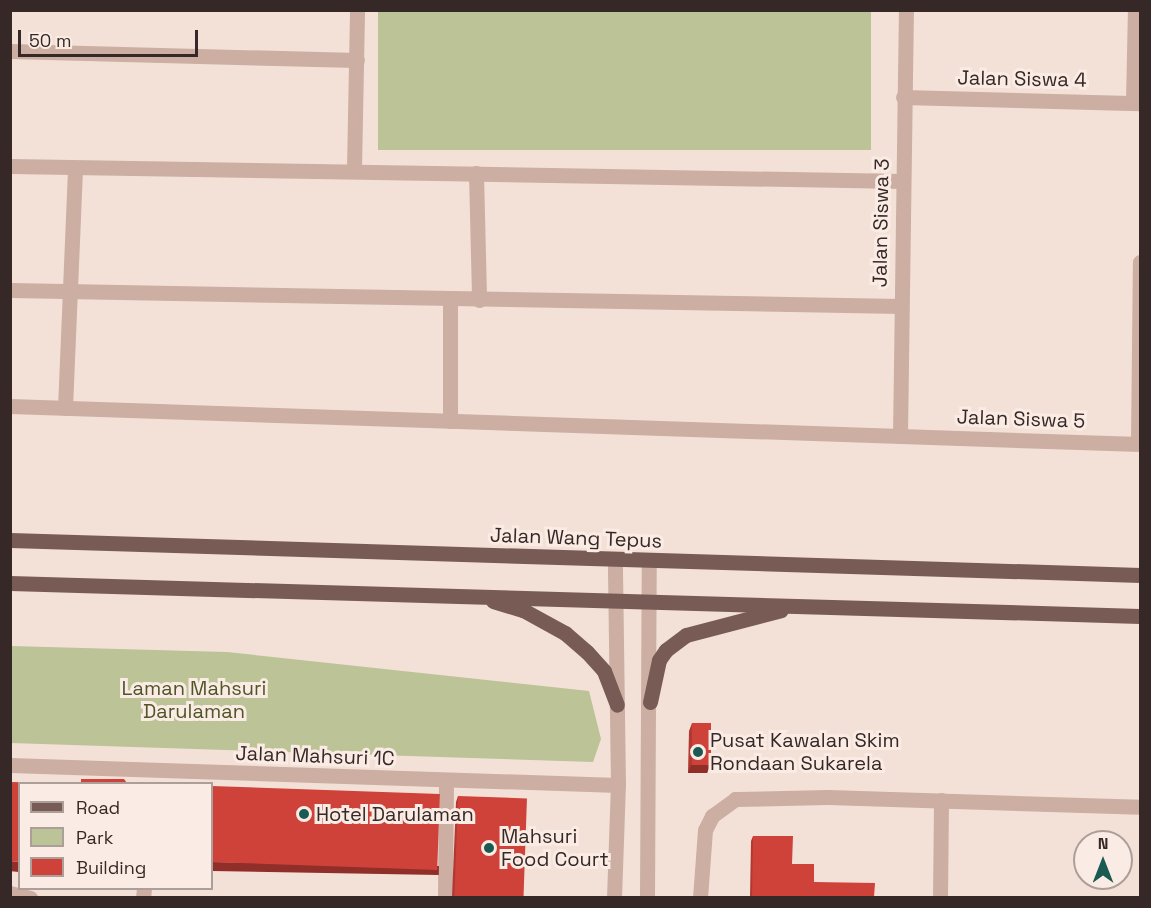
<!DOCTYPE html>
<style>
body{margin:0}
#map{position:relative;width:1151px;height:908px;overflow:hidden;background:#f3e1d8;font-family:"Space Grotesk",sans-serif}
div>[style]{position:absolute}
.green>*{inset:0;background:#bcc397;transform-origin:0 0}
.minor>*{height:15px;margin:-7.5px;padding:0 7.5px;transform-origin:7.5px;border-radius:7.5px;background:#ccaea3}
.major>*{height:15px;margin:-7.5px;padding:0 7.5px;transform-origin:7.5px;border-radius:7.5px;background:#795b56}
.wall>*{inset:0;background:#b13932}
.shaded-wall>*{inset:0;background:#902e29;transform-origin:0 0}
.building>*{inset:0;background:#ce423a;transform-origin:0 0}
.dots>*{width:16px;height:16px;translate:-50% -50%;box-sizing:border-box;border:3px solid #faece4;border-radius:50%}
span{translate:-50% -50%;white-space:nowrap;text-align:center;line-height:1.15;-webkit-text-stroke:6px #faece4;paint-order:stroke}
.street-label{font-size:20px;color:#362826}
.park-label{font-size:20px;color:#4e5628}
.poi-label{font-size:20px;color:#362826}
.left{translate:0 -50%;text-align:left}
.frame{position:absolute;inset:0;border:12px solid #362826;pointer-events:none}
.legend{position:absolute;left:18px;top:782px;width:195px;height:108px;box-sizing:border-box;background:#faece4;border:2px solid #ac9e98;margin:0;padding:8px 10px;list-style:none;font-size:18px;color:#362826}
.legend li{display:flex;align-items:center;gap:12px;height:30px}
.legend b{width:30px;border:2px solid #ac9e98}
.north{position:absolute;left:1073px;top:830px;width:60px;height:60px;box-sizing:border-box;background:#faece4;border:2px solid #ac9e98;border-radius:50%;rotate:0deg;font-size:16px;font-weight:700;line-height:24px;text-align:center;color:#362826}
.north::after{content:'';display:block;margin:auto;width:21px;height:27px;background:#195a52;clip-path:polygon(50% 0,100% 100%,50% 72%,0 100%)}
.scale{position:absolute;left:18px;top:30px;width:180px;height:27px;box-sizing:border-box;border:3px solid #362826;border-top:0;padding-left:8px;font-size:18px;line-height:21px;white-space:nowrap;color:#362826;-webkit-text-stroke:4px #faece4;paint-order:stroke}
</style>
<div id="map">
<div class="green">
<div style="left:378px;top:11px;width:493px;height:139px"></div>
<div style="clip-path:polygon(11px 646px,227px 652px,589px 691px,601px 739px,593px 762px,11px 743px)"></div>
</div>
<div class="minor">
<div style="left:10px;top:51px;width:347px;rotate:1.5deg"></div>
<div style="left:903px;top:97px;width:237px;rotate:1.5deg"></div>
<div style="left:1133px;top:102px;width:92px;rotate:-88.8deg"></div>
<div style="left:10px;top:166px;width:892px;rotate:0.96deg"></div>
<div style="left:354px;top:169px;width:159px;rotate:-88.9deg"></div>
<div style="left:476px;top:173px;width:127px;rotate:88.6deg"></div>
<div style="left:10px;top:290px;width:891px;rotate:1.03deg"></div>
<div style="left:450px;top:300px;width:121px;rotate:90deg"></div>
<div style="left:10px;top:406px;width:1131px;rotate:1.93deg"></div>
<div style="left:65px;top:408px;width:241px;rotate:-87.6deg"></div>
<div style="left:900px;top:436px;width:426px;rotate:-89.2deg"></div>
<div style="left:1138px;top:443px;width:181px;rotate:-89.4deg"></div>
<div style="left:10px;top:765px;width:608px;rotate:1.88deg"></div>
<div style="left:10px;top:893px;width:21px;rotate:14deg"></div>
<div style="left:143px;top:898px;width:10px;rotate:-84deg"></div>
<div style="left:445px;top:898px;width:117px;rotate:-89.5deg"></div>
<div style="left:614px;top:898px;width:113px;rotate:-88deg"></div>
<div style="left:618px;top:785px;width:224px;rotate:-90.8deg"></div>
<div style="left:647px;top:898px;width:336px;rotate:-89.7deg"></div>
<div style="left:700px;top:898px;width:68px;rotate:-85.8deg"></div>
<div style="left:705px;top:830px;width:16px;rotate:-63deg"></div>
<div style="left:712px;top:816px;width:29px;rotate:-36deg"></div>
<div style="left:735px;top:799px;width:93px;rotate:-1.2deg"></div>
<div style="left:828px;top:797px;width:312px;rotate:1.8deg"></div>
<div style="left:940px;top:898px;width:98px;rotate:-89.4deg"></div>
</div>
<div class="major">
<div style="left:10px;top:540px;width:1131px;rotate:1.77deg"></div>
<div style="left:10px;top:583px;width:1130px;rotate:1.67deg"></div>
<div style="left:493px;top:601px;width:31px;rotate:17deg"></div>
<div style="left:523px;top:610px;width:48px;rotate:28.7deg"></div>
<div style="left:565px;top:633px;width:29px;rotate:41deg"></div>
<div style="left:587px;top:652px;width:25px;rotate:48deg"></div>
<div style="left:604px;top:671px;width:36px;rotate:69deg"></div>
<div style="left:650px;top:702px;width:43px;rotate:-77.9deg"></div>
<div style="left:659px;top:660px;width:12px;rotate:-55deg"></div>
<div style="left:666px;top:650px;width:25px;rotate:-37deg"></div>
<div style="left:686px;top:635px;width:98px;rotate:-14.7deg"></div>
</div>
<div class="wall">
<div style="clip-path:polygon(692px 723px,710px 765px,707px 773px,688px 773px,689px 731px)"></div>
<div style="clip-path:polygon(458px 796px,524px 897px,452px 897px,456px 802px)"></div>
<div style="clip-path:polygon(753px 836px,814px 882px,874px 897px,750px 897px,751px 841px)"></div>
</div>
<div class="shaded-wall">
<div style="clip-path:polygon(691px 765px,710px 765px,707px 773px,688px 773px)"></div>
<div style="left:10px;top:861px;width:10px;height:10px;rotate:6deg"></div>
<div style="left:212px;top:862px;width:227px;height:9px;rotate:1deg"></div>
</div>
<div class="building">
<div style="left:692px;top:723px;width:19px;height:42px"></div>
<div style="clip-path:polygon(81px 779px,124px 779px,127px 783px,20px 783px,20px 862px,10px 861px,10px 782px,81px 783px)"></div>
<div style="left:212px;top:786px;width:228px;height:76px;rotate:2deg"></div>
<div style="left:458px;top:796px;width:69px;height:101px;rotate:2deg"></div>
<div style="clip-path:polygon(753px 836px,793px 836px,792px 864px,814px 864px,814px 882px,875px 883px,874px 897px,752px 897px)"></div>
</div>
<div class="dots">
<div style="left:698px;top:752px;background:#195a52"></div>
<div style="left:304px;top:814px;background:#195a52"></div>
<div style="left:489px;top:848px;background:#195a52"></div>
</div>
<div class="street-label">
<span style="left:1022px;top:79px;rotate:1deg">Jalan Siswa 4</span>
<span style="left:881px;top:223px;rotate:-89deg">Jalan Siswa 3</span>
<span style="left:1021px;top:419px;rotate:2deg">Jalan Siswa 5</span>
<span style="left:576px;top:538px;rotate:2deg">Jalan Wang Tepus</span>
<span style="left:315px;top:756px;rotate:2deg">Jalan Mahsuri 1C</span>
</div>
<div class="park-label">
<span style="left:194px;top:700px">Laman Mahsuri<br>Darulaman</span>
</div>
<div class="poi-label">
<span class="left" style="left:710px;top:752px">Pusat Kawalan Skim<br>Rondaan Sukarela</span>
<span class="left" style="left:316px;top:814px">Hotel Darulaman</span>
<span class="left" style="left:501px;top:848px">Mahsuri<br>Food Court</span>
</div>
<div class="frame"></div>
<ul class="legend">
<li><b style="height:8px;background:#795b56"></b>Road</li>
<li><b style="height:16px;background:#bcc397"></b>Park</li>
<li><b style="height:16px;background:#ce423a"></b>Building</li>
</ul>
<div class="north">N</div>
<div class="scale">50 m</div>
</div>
